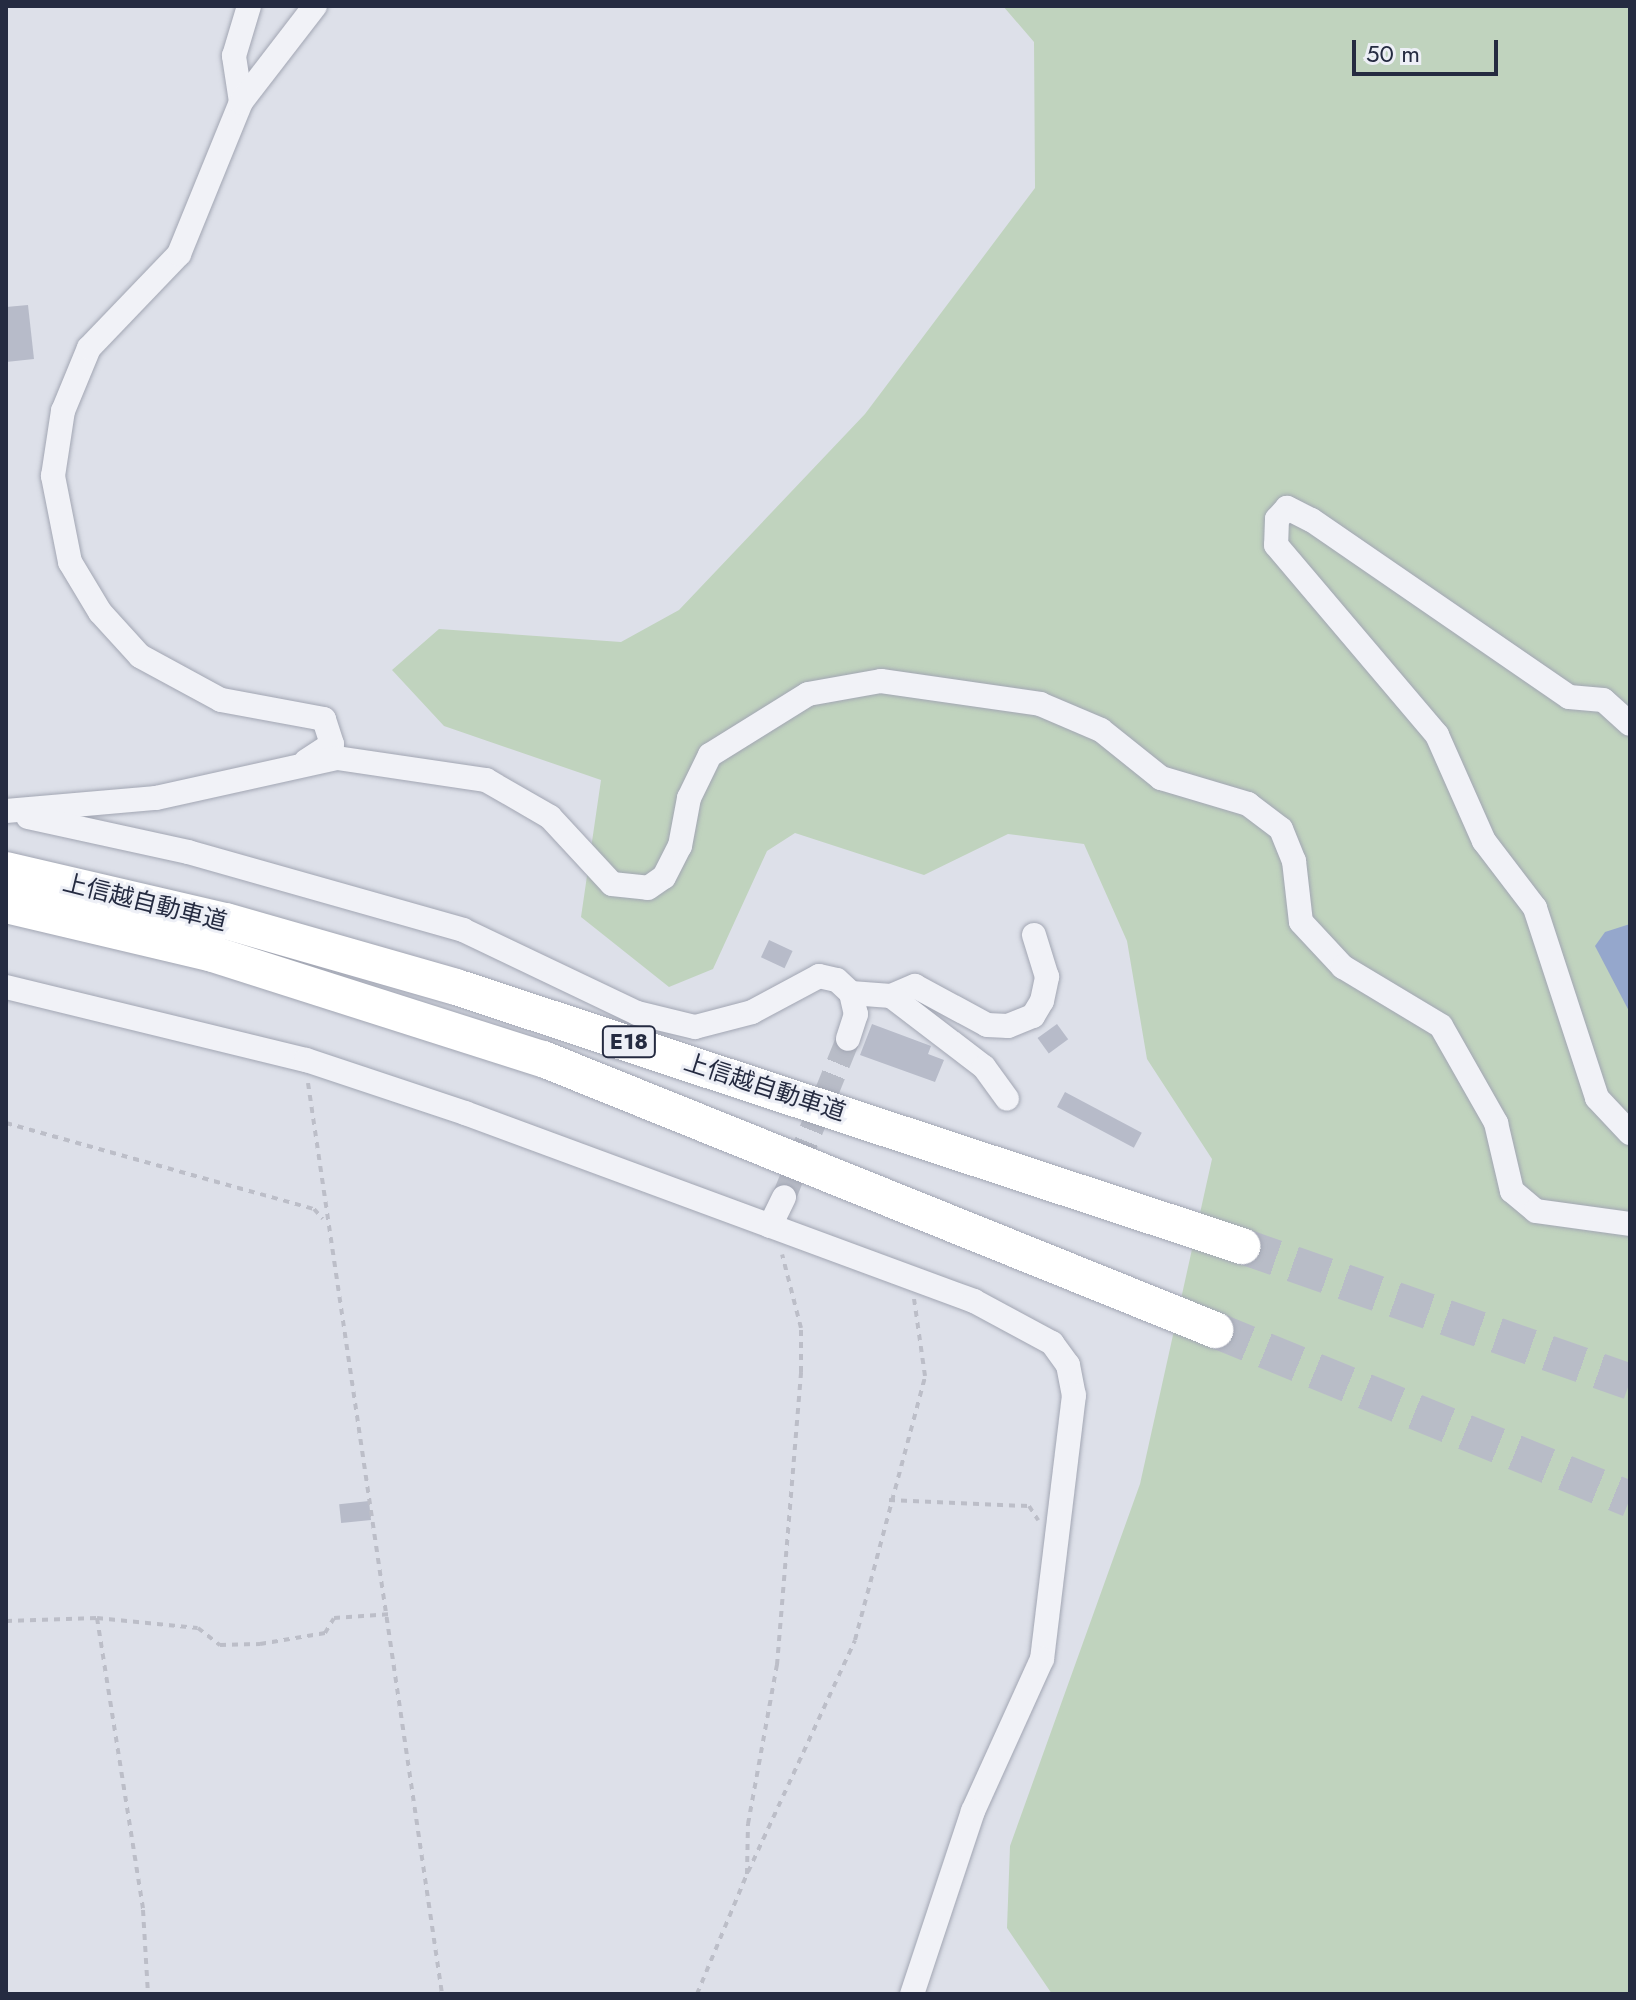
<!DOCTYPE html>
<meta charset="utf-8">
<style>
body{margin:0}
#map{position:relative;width:1636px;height:2000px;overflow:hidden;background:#dde0e9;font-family:Jost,"Noto Sans JP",sans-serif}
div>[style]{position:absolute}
.green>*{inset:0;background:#c0d3be}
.water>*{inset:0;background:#95a7cc}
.building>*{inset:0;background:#b7bbc9;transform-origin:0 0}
.minor-tunnel>*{height:24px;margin-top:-12px;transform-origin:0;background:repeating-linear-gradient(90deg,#b8bcc7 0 24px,transparent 0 36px)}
.highway-tunnel>*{height:36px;margin-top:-18px;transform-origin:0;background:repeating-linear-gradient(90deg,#b8bcc7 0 36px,transparent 0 54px)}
.path>*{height:4px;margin-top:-2px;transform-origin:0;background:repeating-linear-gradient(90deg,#bcbec8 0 6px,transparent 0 12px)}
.roads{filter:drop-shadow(0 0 2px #a2a6b3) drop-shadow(0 0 2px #a2a6b3)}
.minor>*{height:24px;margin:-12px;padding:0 12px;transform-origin:12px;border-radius:12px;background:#f1f2f7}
.highway>*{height:36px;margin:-18px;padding:0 18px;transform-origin:18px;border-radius:18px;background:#fff}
span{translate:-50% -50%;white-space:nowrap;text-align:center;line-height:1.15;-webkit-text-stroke:6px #edeff6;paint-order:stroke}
.shield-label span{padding:2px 6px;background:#edeff6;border:2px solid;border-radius:6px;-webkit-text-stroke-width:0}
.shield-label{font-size:22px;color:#252b41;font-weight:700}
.street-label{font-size:24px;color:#252b41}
.frame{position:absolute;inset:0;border:8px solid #252b41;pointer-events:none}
.scale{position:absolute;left:1352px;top:40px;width:146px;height:36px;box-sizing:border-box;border:4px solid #252b41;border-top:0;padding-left:10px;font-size:24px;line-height:28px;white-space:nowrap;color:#252b41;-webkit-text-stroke:6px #edeff6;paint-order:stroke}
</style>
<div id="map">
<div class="green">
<div style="clip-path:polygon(1003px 6px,1630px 6px,1630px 1994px,1052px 1994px,1007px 1928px,1010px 1846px,1140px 1484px,1212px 1159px,1147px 1059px,1127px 941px,1084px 844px,1008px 834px,924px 875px,795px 833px,767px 851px,713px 969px,669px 987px,581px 917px,601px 780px,444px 726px,392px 670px,439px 629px,621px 642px,679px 610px,865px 414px,1035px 188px,1034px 42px)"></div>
</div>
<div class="water">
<div style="clip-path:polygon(1630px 924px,1630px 1013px,1595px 946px,1605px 932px)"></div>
</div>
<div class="building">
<div style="clip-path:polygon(28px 305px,34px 359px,6px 362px,6px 307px)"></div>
<div style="left:769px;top:940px;width:26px;height:19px;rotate:25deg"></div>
<div style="clip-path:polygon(872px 1024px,931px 1046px,928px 1054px,944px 1060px,935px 1082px,860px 1055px)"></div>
<div style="left:1057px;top:1024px;width:19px;height:24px;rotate:54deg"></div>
<div style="left:1065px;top:1092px;width:87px;height:17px;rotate:28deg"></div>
<div style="left:369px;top:1501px;width:19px;height:30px;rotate:84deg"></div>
</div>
<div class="minor-tunnel">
<div style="left:784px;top:1197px;width:170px;rotate:-67.9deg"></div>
</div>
<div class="highway-tunnel">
<div style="left:1242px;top:1246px;width:411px;rotate:19.3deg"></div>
<div style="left:1215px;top:1330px;width:448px;rotate:22.2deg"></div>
</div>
<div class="path">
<div style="left:308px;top:1083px;width:921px;rotate:81.63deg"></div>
<div style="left:6px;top:1123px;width:320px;rotate:15.6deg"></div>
<div style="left:314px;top:1209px;width:13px;rotate:48deg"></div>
<div style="left:889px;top:1500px;width:140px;rotate:2.5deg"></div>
<div style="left:1029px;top:1506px;width:17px;rotate:57deg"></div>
<div style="left:97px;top:1618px;width:296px;rotate:81deg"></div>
<div style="left:143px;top:1910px;width:84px;rotate:86.6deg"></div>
<div style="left:6px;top:1621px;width:91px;rotate:-1.9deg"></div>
<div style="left:97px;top:1618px;width:101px;rotate:5.7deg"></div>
<div style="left:198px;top:1628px;width:28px;rotate:38deg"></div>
<div style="left:220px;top:1645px;width:40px;rotate:-1.4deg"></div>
<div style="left:260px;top:1644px;width:66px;rotate:-9.6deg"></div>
<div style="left:325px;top:1633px;width:17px;rotate:-59deg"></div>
<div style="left:334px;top:1618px;width:58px;rotate:-3.9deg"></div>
<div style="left:748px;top:1872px;width:255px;rotate:-65.2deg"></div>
<div style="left:855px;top:1640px;width:273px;rotate:-75.1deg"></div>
<div style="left:925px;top:1376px;width:78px;rotate:-98.1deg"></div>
<div style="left:697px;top:1994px;width:130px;rotate:-67.4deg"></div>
<div style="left:747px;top:1874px;width:50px;rotate:-88.9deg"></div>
<div style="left:748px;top:1824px;width:162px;rotate:-79.7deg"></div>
<div style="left:777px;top:1665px;width:294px;rotate:-85.3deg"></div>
<div style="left:801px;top:1372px;width:44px;rotate:-90deg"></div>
<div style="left:801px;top:1328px;width:76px;rotate:-104.4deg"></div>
</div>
<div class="roads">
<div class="minor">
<div style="left:241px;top:102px;width:47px;rotate:-98.7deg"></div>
<div style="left:234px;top:56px;width:52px;rotate:-73.3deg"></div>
<div style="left:1630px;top:724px;width:36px;rotate:-138deg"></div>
<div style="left:1603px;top:700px;width:34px;rotate:-175deg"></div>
<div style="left:1569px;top:697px;width:313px;rotate:-145.5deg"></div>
<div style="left:1311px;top:520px;width:27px;rotate:-153deg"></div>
<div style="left:1287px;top:508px;width:15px;rotate:132deg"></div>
<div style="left:1277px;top:519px;width:26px;rotate:92deg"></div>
<div style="left:1276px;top:545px;width:249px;rotate:49.7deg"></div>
<div style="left:1437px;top:735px;width:116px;rotate:66.1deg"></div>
<div style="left:1484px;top:841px;width:84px;rotate:52.7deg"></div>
<div style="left:1535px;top:908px;width:200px;rotate:71.9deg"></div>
<div style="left:1597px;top:1098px;width:48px;rotate:46.7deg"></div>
<div style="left:306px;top:761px;width:31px;rotate:-33deg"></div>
<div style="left:332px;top:744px;width:26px;rotate:-108deg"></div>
<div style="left:324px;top:719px;width:105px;rotate:-169.5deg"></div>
<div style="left:221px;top:700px;width:92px;rotate:-151.5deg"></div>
<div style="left:140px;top:656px;width:59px;rotate:-132.3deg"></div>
<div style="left:100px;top:612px;width:58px;rotate:-121deg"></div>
<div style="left:70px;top:562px;width:88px;rotate:-101.2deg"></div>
<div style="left:53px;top:476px;width:66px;rotate:-81.3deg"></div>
<div style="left:63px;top:411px;width:68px;rotate:-67.6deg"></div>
<div style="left:89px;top:348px;width:130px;rotate:-46.2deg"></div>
<div style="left:179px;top:254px;width:164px;rotate:-67.8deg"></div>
<div style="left:241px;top:102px;width:121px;rotate:-52.4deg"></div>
<div style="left:6px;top:811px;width:151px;rotate:-5deg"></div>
<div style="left:156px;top:798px;width:185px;rotate:-12.5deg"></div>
<div style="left:337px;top:758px;width:151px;rotate:8.4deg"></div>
<div style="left:486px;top:780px;width:74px;rotate:30deg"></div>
<div style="left:550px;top:817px;width:91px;rotate:47.2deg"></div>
<div style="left:612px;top:884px;width:36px;rotate:6deg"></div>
<div style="left:648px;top:888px;width:19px;rotate:-35deg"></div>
<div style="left:664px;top:877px;width:35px;rotate:-63deg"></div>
<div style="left:680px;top:846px;width:49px;rotate:-79.4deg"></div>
<div style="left:689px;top:798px;width:48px;rotate:-64deg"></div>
<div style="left:710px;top:755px;width:115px;rotate:-31.9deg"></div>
<div style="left:808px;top:694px;width:74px;rotate:-10.1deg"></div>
<div style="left:881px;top:681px;width:161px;rotate:8.2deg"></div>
<div style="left:1040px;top:704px;width:66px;rotate:23.1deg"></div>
<div style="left:1101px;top:730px;width:77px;rotate:38.7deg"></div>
<div style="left:1161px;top:778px;width:91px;rotate:16.6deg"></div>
<div style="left:1248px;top:804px;width:41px;rotate:37.1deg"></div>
<div style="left:1281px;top:829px;width:35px;rotate:68deg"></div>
<div style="left:1294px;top:861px;width:61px;rotate:83.5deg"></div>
<div style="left:1301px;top:922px;width:62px;rotate:47deg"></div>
<div style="left:1343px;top:967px;width:114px;rotate:31deg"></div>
<div style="left:1441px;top:1026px;width:112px;rotate:60.4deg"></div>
<div style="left:1496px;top:1123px;width:70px;rotate:76.8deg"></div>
<div style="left:1512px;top:1191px;width:31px;rotate:40deg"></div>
<div style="left:1536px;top:1211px;width:95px;rotate:7.9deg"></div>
<div style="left:28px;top:817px;width:164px;rotate:12.3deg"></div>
<div style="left:188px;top:852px;width:286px;rotate:15.8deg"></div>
<div style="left:463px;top:930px;width:193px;rotate:25.5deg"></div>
<div style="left:637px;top:1013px;width:60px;rotate:13.6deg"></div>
<div style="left:695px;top:1027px;width:59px;rotate:-14.7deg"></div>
<div style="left:752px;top:1012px;width:76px;rotate:-28.2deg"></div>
<div style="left:819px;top:976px;width:18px;rotate:13deg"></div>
<div style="left:837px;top:980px;width:19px;rotate:43deg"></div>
<div style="left:851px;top:993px;width:22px;rotate:77deg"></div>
<div style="left:856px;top:1014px;width:26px;rotate:108deg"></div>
<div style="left:6px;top:987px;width:309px;rotate:13.7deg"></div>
<div style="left:306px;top:1060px;width:168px;rotate:18.4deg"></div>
<div style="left:465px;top:1113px;width:543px;rotate:20.27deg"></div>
<div style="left:974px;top:1301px;width:89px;rotate:28.3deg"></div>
<div style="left:1052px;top:1343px;width:27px;rotate:54deg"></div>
<div style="left:1068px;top:1365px;width:31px;rotate:79deg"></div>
<div style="left:1074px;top:1395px;width:266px;rotate:96.9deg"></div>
<div style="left:1042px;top:1659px;width:167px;rotate:114.4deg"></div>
<div style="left:973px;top:1811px;width:193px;rotate:108.4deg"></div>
<div style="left:851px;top:993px;width:40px;rotate:4.3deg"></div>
<div style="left:891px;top:996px;width:26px;rotate:-23deg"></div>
<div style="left:915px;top:986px;width:82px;rotate:28.4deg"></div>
<div style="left:987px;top:1025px;width:21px;rotate:3deg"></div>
<div style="left:1008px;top:1026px;width:27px;rotate:-22deg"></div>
<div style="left:1033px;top:1016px;width:17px;rotate:-59deg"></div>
<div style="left:1042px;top:1001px;width:25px;rotate:-78deg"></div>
<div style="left:1047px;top:977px;width:44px;rotate:-107.2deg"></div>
<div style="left:891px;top:996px;width:117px;rotate:37.4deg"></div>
<div style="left:984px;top:1067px;width:39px;rotate:54deg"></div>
<div style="left:770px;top:1226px;width:32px;rotate:-64deg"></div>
</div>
<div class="highway">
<div style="left:6px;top:870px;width:226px;rotate:13.1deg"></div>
<div style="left:226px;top:921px;width:239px;rotate:16deg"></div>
<div style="left:456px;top:987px;width:828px;rotate:18.24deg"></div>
<div style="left:6px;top:905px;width:213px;rotate:13.3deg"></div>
<div style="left:213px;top:954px;width:346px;rotate:17.7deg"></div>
<div style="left:543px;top:1059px;width:725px;rotate:21.96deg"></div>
</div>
</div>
<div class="shield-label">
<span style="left:629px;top:1042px">E18</span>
</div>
<div class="street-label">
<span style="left:145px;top:902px;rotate:14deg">上信越自動車道</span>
<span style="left:765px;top:1087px;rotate:18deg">上信越自動車道</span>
</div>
<div class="frame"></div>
<div class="scale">50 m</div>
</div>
